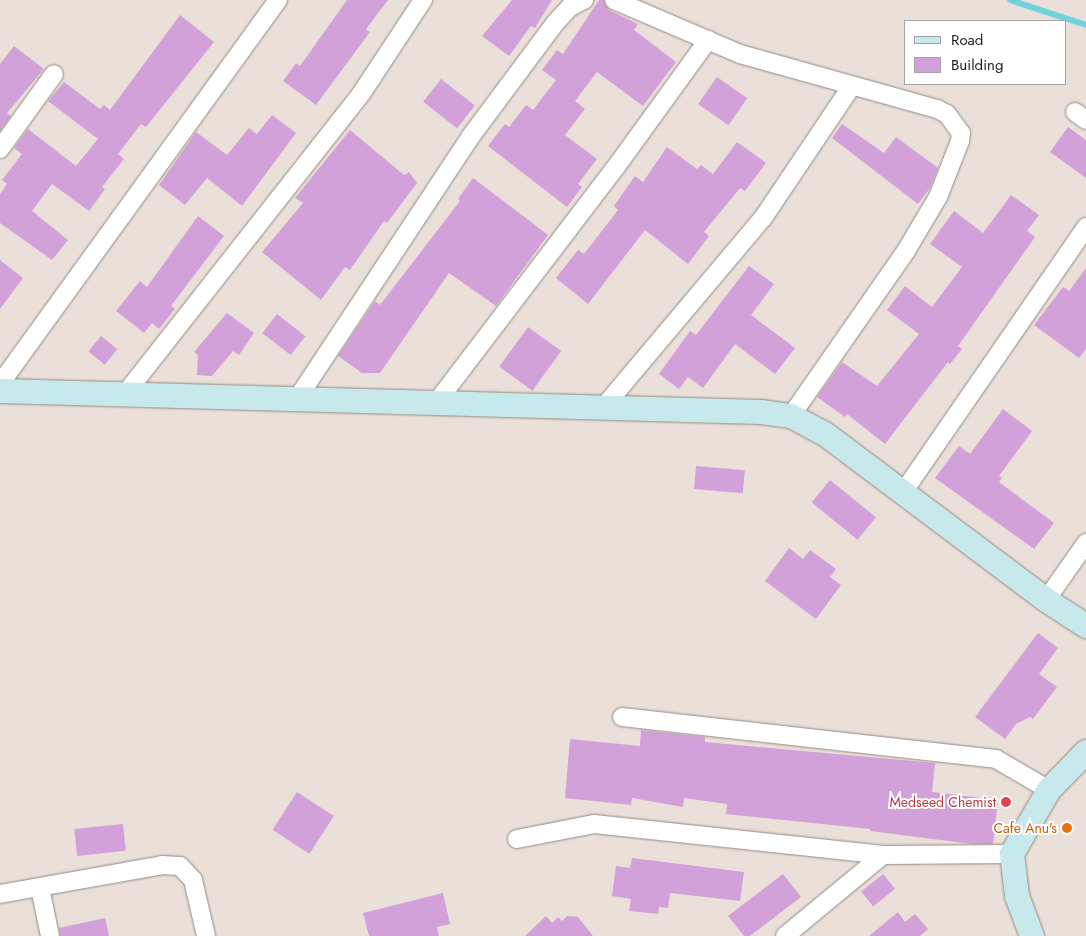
<!DOCTYPE html>
<style>
body{margin:0}
#map{position:relative;width:1086px;height:936px;overflow:hidden;background:#eae0d9;font-family:Jost,sans-serif}
div>[style]{position:absolute}
.stream>*{height:6px;margin:-3px;padding:0 3px;transform-origin:3px;border-radius:3px;background:#6fd3dc}
.building>*{inset:0;background:#d3a1d9;transform-origin:0 0}
.roads{filter:drop-shadow(0 0 1px #938982) drop-shadow(0 0 1px #938982)}
.street>*{height:18px;margin:-9px;padding:0 9px;transform-origin:9px;border-radius:9px;background:#fff}
.secondary>*{height:24px;margin:-12px;padding:0 12px;transform-origin:12px;border-radius:12px;background:#c8e9ec}
.dots>*{width:14px;height:14px;translate:-50% -50%;box-sizing:border-box;border:2px solid #fff;border-radius:50%}
span{translate:-50% -50%;white-space:nowrap;text-align:center;line-height:1.15;-webkit-text-stroke:4px #fff;paint-order:stroke}
.health-label{font-size:14px;color:#be3a42}
.right{translate:-100% -50%;text-align:right}
.food-label{font-size:14px;color:#c56008}
.legend{position:absolute;left:904px;top:20px;width:162px;height:65px;box-sizing:border-box;background:#fff;border:1px solid #a5a4a3;margin:0;padding:6px 9px;list-style:none;font-size:15px;color:#1f1c19}
.legend li{display:flex;align-items:center;gap:10px;height:25px}
.legend b{width:25px;border:1px solid #a5a4a3}
</style>
<div id="map">
<div class="stream">
<div style="left:1010px;top:0;width:80px;rotate:18.2deg"></div>
</div>
<div class="building">
<div style="clip-path:polygon(347px 0,388px 0,366px 29px,370px 32px,316px 105px,283px 81px,296px 63px,300px 66px)"></div>
<div style="clip-path:polygon(512px 0,552px 0,535px 28px,531px 26px,509px 56px,482px 36px)"></div>
<div style="clip-path:polygon(599px 0,604px 0,609px 10px,638px 24px,634px 30px,676px 62px,643px 106px,597px 72px,575px 101px,585px 109px,565px 135px,597px 159px,578px 184px,582px 187px,567px 207px,488px 146px,505px 124px,509px 127px,526px 105px,533px 110px,556px 80px,542px 70px,557px 50px,563px 54px)"></div>
<div style="clip-path:polygon(180px 15px,214px 42px,146px 127px,141px 124px,118px 154px,124px 159px,102px 187px,105px 189px,89px 211px,52px 184px,32px 211px,68px 240px,52px 260px,0 223px,0 194px,7px 184px,2px 180px,22px 154px,14px 148px,28px 129px,76px 166px,98px 139px,48px 101px,64px 82px,100px 109px,104px 105px,110px 110px)"></div>
<div style="clip-path:polygon(14px 46px,44px 69px,7px 113px,11px 116px,0 131px,0 64px)"></div>
<div style="left:717px;top:77px;width:37px;height:33px;rotate:35deg"></div>
<div style="left:441px;top:79px;width:43px;height:29px;rotate:38deg"></div>
<div style="clip-path:polygon(272px 115px,296px 133px,242px 206px,207px 178px,185px 205px,159px 185px,196px 132px,227px 155px,249px 128px,257px 134px)"></div>
<div style="clip-path:polygon(842px 124px,884px 153px,896px 137px,938px 168px,930px 188px,918px 204px,832px 138px)"></div>
<div style="clip-path:polygon(1068px 127px,1086px 140px,1086px 178px,1050px 152px)"></div>
<div style="clip-path:polygon(350px 130px,404px 175px,409px 172px,417px 183px,387px 223px,384px 221px,350px 270px,345px 267px,321px 300px,262px 252px,303px 203px,295px 198px)"></div>
<div style="clip-path:polygon(737px 142px,766px 163px,745px 191px,740px 188px,704px 232px,709px 236px,688px 264px,645px 230px,588px 304px,556px 278px,578px 250px,584px 254px,618px 210px,614px 206px,635px 176px,643px 182px,667px 147px,697px 169px,701px 165px,713px 174px)"></div>
<div style="clip-path:polygon(473px 178px,548px 235px,496px 306px,449px 273px,380px 373px,362px 373px,338px 356px,375px 301px,380px 305px,460px 201px,458px 199px)"></div>
<div style="clip-path:polygon(1011px 195px,1039px 215px,1027px 231px,1035px 237px,958px 346px,962px 349px,950px 364px,948px 362px,885px 444px,847px 414px,845px 417px,817px 397px,842px 362px,877px 386px,919px 334px,887px 310px,905px 286px,932px 307px,962px 267px,930px 244px,954px 211px,983px 233px)"></div>
<div style="clip-path:polygon(198px 216px,224px 236px,171px 306px,175px 309px,159px 329px,152px 323px,144px 333px,116px 311px,140px 281px,147px 287px)"></div>
<div style="clip-path:polygon(0 260px,23px 278px,0 309px)"></div>
<div style="clip-path:polygon(749px 266px,774px 284px,751px 315px,795px 348px,775px 374px,735px 344px,703px 388px,688px 377px,679px 389px,659px 374px,690px 331px,696px 335px)"></div>
<div style="clip-path:polygon(1086px 268px,1086px 349px,1079px 358px,1034px 325px,1063px 287px,1069px 291px)"></div>
<div style="clip-path:polygon(227px 313px,254px 333px,239px 355px,233px 351px,212px 376px,197px 375px,198px 355px,194px 352px)"></div>
<div style="left:277px;top:314px;width:36px;height:24px;rotate:38deg"></div>
<div style="left:528px;top:327px;width:41px;height:49px;rotate:36deg"></div>
<div style="left:101px;top:336px;width:21px;height:20px;rotate:39deg"></div>
<div style="clip-path:polygon(1003px 409px,1032px 431px,999px 476px,1002px 478px,999px 482px,1054px 523px,1034px 549px,935px 478px,959px 446px,970px 454px)"></div>
<div style="left:696px;top:466px;width:49px;height:23px;rotate:5deg"></div>
<div style="left:830px;top:480px;width:59px;height:29px;rotate:39deg"></div>
<div style="clip-path:polygon(789px 548px,803px 559px,810px 550px,836px 569px,830px 577px,841px 585px,816px 619px,765px 581px)"></div>
<div style="clip-path:polygon(1038px 633px,1058px 648px,1039px 674px,1057px 687px,1033px 719px,1030px 717px,1016px 724px,1005px 739px,975px 717px)"></div>
<div style="clip-path:polygon(641px 730px,705px 737px,705px 742px,935px 763px,932px 792px,998px 800px,993px 844px,972px 844px,870px 831px,870px 829px,726px 814px,727px 804px,684px 798px,683px 807px,632px 798px,631px 805px,565px 798px,570px 739px,640px 746px)"></div>
<div style="left:297px;top:792px;width:44px;height:45px;rotate:33deg"></div>
<div style="left:123px;top:824px;width:27px;height:49px;rotate:84deg"></div>
<div style="clip-path:polygon(632px 858px,744px 872px,740px 901px,670px 893px,668px 908px,659px 907px,658px 914px,629px 911px,631px 899px,612px 896px,616px 866px,630px 868px)"></div>
<div style="clip-path:polygon(783px 874px,801px 897px,750px 936px,744px 936px,728px 916px)"></div>
<div style="left:883px;top:874px;width:19px;height:28px;rotate:51deg"></div>
<div style="clip-path:polygon(443px 893px,450px 924px,437px 927px,439px 936px,369px 936px,363px 913px)"></div>
<div style="clip-path:polygon(898px 912px,905px 922px,915px 914px,928px 929px,920px 936px,869px 936px)"></div>
<div style="clip-path:polygon(546px 916px,552px 923px,558px 917px,562px 921px,567px 916px,578px 917px,593px 936px,525px 936px)"></div>
<div style="clip-path:polygon(105px 918px,109px 936px,60px 936px,59px 928px)"></div>
</div>
<div class="roads">
<div class="street">
<div style="left:614px;top:0;width:137px;rotate:23.2deg"></div>
<div style="left:740px;top:54px;width:205px;rotate:15.6deg"></div>
<div style="left:937px;top:109px;width:11px;rotate:27deg"></div>
<div style="left:947px;top:114px;width:24px;rotate:54deg"></div>
<div style="left:961px;top:133px;width:8px;rotate:97deg"></div>
<div style="left:960px;top:141px;width:60px;rotate:111.4deg"></div>
<div style="left:938px;top:197px;width:63px;rotate:120.7deg"></div>
<div style="left:906px;top:251px;width:201px;rotate:124.9deg"></div>
<div style="left:1075px;top:112px;width:14px;rotate:36deg"></div>
<div style="left:0;top:149px;width:92px;rotate:-54.2deg"></div>
<div style="left:0;top:384px;width:474px;rotate:-54.1deg"></div>
<div style="left:125px;top:394px;width:382px;rotate:-51.8deg"></div>
<div style="left:361px;top:94px;width:113px;rotate:-56.6deg"></div>
<div style="left:297px;top:399px;width:315px;rotate:-56.5deg"></div>
<div style="left:471px;top:136px;width:142px;rotate:-53.3deg"></div>
<div style="left:556px;top:22px;width:21px;rotate:-47deg"></div>
<div style="left:570px;top:7px;width:16px;rotate:-27deg"></div>
<div style="left:436px;top:403px;width:297px;rotate:-52.7deg"></div>
<div style="left:616px;top:167px;width:157px;rotate:-54.1deg"></div>
<div style="left:602px;top:409px;width:250px;rotate:-49.9deg"></div>
<div style="left:763px;top:218px;width:158px;rotate:-56.1deg"></div>
<div style="left:904px;top:491px;width:321px;rotate:-55.4deg"></div>
<div style="left:1046px;top:600px;width:70px;rotate:-54.9deg"></div>
<div style="left:622px;top:717px;width:376px;rotate:6.4deg"></div>
<div style="left:996px;top:759px;width:61px;rotate:30.3deg"></div>
<div style="left:517px;top:839px;width:78px;rotate:-11deg"></div>
<div style="left:594px;top:824px;width:291px;rotate:6.1deg"></div>
<div style="left:883px;top:855px;width:129px;rotate:-0.4deg"></div>
<div style="left:40px;top:888px;width:49px;rotate:78.2deg"></div>
<div style="left:0;top:894px;width:165px;rotate:-10.1deg"></div>
<div style="left:162px;top:865px;width:18px;rotate:3deg"></div>
<div style="left:180px;top:866px;width:19px;rotate:47deg"></div>
<div style="left:193px;top:880px;width:57px;rotate:76.9deg"></div>
<div style="left:785px;top:936px;width:127px;rotate:-39.6deg"></div>
</div>
<div class="secondary">
<div style="left:0;top:391px;width:761px;rotate:1.58deg"></div>
<div style="left:761px;top:412px;width:30px;rotate:8deg"></div>
<div style="left:791px;top:416px;width:38px;rotate:28deg"></div>
<div style="left:825px;top:434px;width:276px;rotate:36.9deg"></div>
<div style="left:1046px;top:600px;width:48px;rotate:33deg"></div>
<div style="left:1032px;top:936px;width:43px;rotate:-110.6deg"></div>
<div style="left:1017px;top:896px;width:42px;rotate:-96.8deg"></div>
<div style="left:1012px;top:854px;width:74px;rotate:-60deg"></div>
<div style="left:1049px;top:790px;width:53px;rotate:-45.8deg"></div>
</div>
</div>
<div class="dots">
<div style="left:1006px;top:802px;background:#e0444e"></div>
<div style="left:1067px;top:828px;background:#e8710a"></div>
</div>
<div class="health-label">
<span class="right" style="left:996px;top:802px">Medseed Chemist</span>
</div>
<div class="food-label">
<span class="right" style="left:1057px;top:828px">Cafe Anu's</span>
</div>
<ul class="legend">
<li><b style="height:6px;background:#c8e9ec"></b>Road</li>
<li><b style="height:14px;background:#d3a1d9"></b>Building</li>
</ul>
</div>
